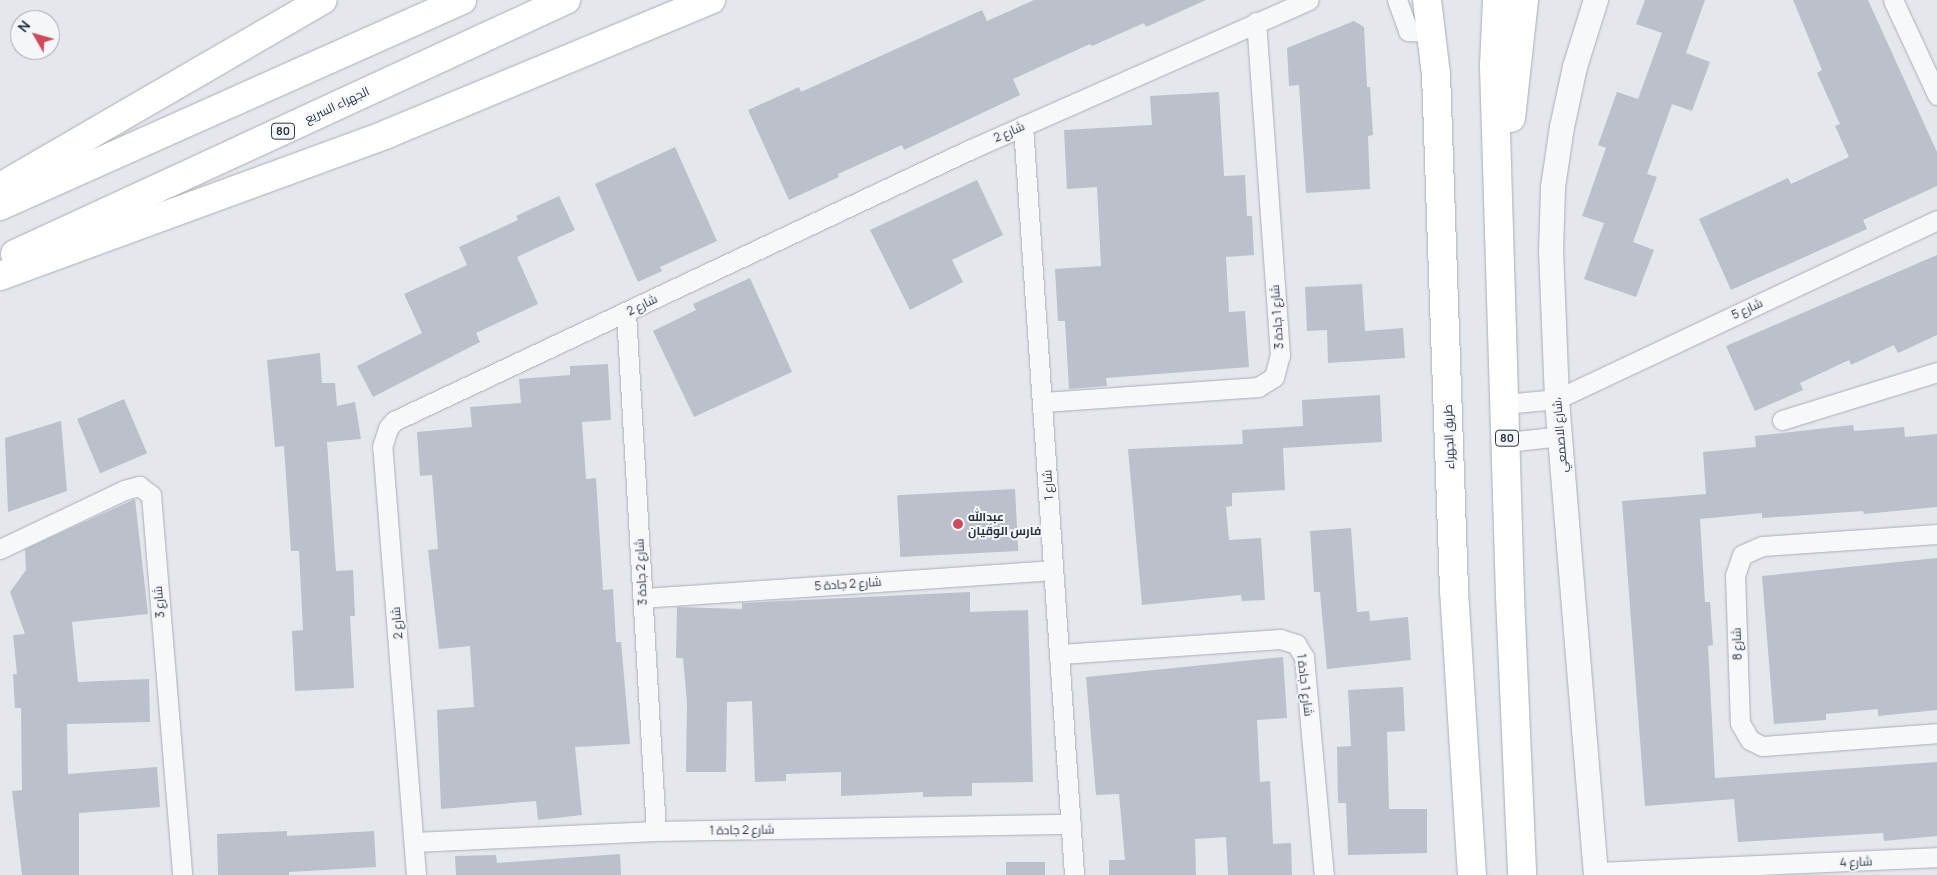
<!DOCTYPE html>
<meta charset="utf-8">
<style>
body{margin:0}
#map{position:relative;width:1937px;height:875px;overflow:hidden;background:#e4e7ec;font-family:Manrope,Cairo,sans-serif}
div>[style]{position:absolute}
.building>*{inset:0;background:#bbc0ca;transform-origin:0 0}
.roads{filter:drop-shadow(0 0 1px #a9aeb7) drop-shadow(0 0 1px #a9aeb7)}
.minor>*{height:19px;margin:-9.5px;padding:0 9.5px;transform-origin:9.5px;border-radius:9.5px;background:#f7f8fa}
.tertiary>*{height:24px;margin:-12px;padding:0 12px;transform-origin:12px;border-radius:12px;background:#f7f8fa}
.trunk>*{height:28px;margin:-14px;padding:0 14px;transform-origin:14px;border-radius:14px;background:#fff}
.motorway>*{height:28px;margin:-14px;padding:0 14px;transform-origin:14px;border-radius:14px;background:#fff}
.dots>*{width:14px;height:14px;translate:-50% -50%;box-sizing:border-box;border:2px solid #f4f6f9;border-radius:50%}
span{translate:-50% -50%;white-space:nowrap;text-align:center;line-height:1.15;-webkit-text-stroke:4px #f4f6f9;paint-order:stroke}
.shield-label span{padding:1px 4px;background:#f4f6f9;border:1px solid;border-radius:4px;-webkit-text-stroke-width:0}
.shield-label{font-size:11px;color:#2b3445;font-weight:700}
.street-label{font-size:12px;color:#2b3445}
.poi-label{font-size:12px;color:#2b3445;font-weight:700}
.left{translate:0 -50%;text-align:left}
.north{position:absolute;left:10px;top:10px;width:50px;height:50px;box-sizing:border-box;background:#f4f6f9;border:1px solid #a4a8b1;border-radius:50%;rotate:308deg;font-size:14px;font-weight:700;line-height:20px;text-align:center;color:#2b3445}
.north::after{content:'';display:block;margin:auto;width:18px;height:22px;background:#d1495b;clip-path:polygon(50% 0,100% 100%,50% 72%,0 100%)}
</style>
<div id="map">
<div class="building">
<div style="clip-path:polygon(1034px 0,1206px 0,1146px 27px,1144px 23px,1092px 46px,1090px 44px,1013px 79px,1020px 95px,904px 150px,902px 145px,838px 174px,839px 177px,789px 200px,748px 110px,799px 87px,801px 92px,982px 10px,987px 21px)"></div>
<div style="clip-path:polygon(1645px 0,1705px 0,1686px 53px,1710px 62px,1692px 111px,1672px 104px,1647px 174px,1657px 177px,1633px 242px,1654px 250px,1636px 297px,1584px 279px,1604px 223px,1582px 216px,1606px 148px,1598px 145px,1617px 92px,1638px 99px,1662px 33px,1636px 24px)"></div>
<div style="clip-path:polygon(1793px 0,1868px 0,1937px 152px,1937px 186px,1863px 220px,1867px 229px,1731px 290px,1699px 219px,1788px 178px,1791px 184px,1849px 157px,1835px 126px,1840px 124px,1817px 73px,1822px 70px)"></div>
<div style="clip-path:polygon(1354px 21px,1364px 27px,1367px 87px,1370px 87px,1373px 135px,1368px 136px,1370px 189px,1306px 193px,1299px 85px,1289px 86px,1287px 48px)"></div>
<div style="clip-path:polygon(1219px 92px,1224px 176px,1245px 175px,1247px 216px,1252px 216px,1254px 255px,1226px 257px,1229px 312px,1245px 311px,1249px 367px,1106px 378px,1107px 386px,1069px 389px,1065px 321px,1058px 321px,1055px 269px,1101px 266px,1097px 187px,1067px 189px,1064px 130px,1152px 125px,1150px 96px)"></div>
<div style="clip-path:polygon(675px 147px,717px 241px,660px 267px,662px 271px,638px 282px,595px 184px)"></div>
<div style="clip-path:polygon(977px 180px,1003px 235px,952px 260px,963px 282px,910px 310px,870px 230px)"></div>
<div style="clip-path:polygon(559px 196px,575px 230px,517px 257px,538px 304px,476px 333px,480px 342px,373px 397px,357px 366px,422px 333px,404px 294px,467px 265px,459px 247px,518px 220px,516px 216px)"></div>
<div style="clip-path:polygon(1937px 255px,1937px 335px,1898px 353px,1894px 345px,1851px 365px,1849px 360px,1800px 383px,1803px 390px,1755px 411px,1726px 346px)"></div>
<div style="clip-path:polygon(750px 278px,792px 372px,694px 417px,653px 331px,696px 310px,693px 304px)"></div>
<div style="clip-path:polygon(1362px 284px,1365px 331px,1403px 328px,1405px 358px,1328px 363px,1327px 330px,1307px 331px,1305px 287px)"></div>
<div style="clip-path:polygon(320px 353px,322px 383px,335px 383px,337px 406px,355px 402px,361px 439px,327px 442px,336px 571px,353px 570px,355px 616px,350px 616px,354px 688px,295px 691px,292px 631px,303px 630px,299px 551px,291px 551px,284px 446px,275px 447px,267px 360px)"></div>
<div style="clip-path:polygon(608px 364px,611px 420px,582px 422px,586px 479px,596px 478px,603px 590px,613px 589px,616px 642px,621px 642px,630px 744px,575px 747px,582px 815px,538px 820px,536px 801px,441px 809px,437px 710px,474px 707px,470px 646px,439px 649px,428px 550px,438px 549px,432px 475px,420px 476px,417px 432px,472px 427px,470px 407px,521px 403px,519px 379px,570px 375px,570px 366px)"></div>
<div style="clip-path:polygon(1380px 395px,1382px 442px,1283px 448px,1285px 490px,1232px 493px,1232px 506px,1226px 507px,1229px 540px,1261px 538px,1265px 600px,1242px 601px,1241px 595px,1142px 605px,1128px 449px,1243px 444px,1242px 430px,1303px 426px,1302px 400px)"></div>
<div style="left:124px;top:399px;width:59px;height:51px;rotate:67deg"></div>
<div style="clip-path:polygon(61px 421px,67px 491px,8px 512px,5px 438px)"></div>
<div style="clip-path:polygon(1853px 425px,1854px 431px,1904px 427px,1905px 437px,1937px 434px,1937px 507px,1864px 514px,1863px 511px,1762px 518px,1762px 513px,1700px 519px,1705px 602px,1710px 602px,1713px 645px,1708px 646px,1715px 778px,1937px 762px,1937px 836px,1884px 841px,1883px 833px,1738px 842px,1734px 799px,1645px 806px,1622px 501px,1706px 494px,1703px 452px,1756px 447px,1755px 436px)"></div>
<div style="left:1015px;top:489px;width:62px;height:118px;rotate:87deg"></div>
<div style="clip-path:polygon(135px 499px,148px 614px,72px 622px,78px 682px,149px 679px,150px 722px,67px 724px,68px 774px,157px 767px,160px 807px,79px 813px,79px 875px,22px 875px,12px 791px,22px 790px,21px 708px,15px 708px,13px 674px,17px 674px,13px 635px,25px 634px,10px 592px,26px 570px,25px 549px)"></div>
<div style="clip-path:polygon(1351px 528px,1357px 612px,1369px 611px,1370px 621px,1408px 617px,1411px 660px,1327px 669px,1320px 592px,1314px 592px,1310px 531px)"></div>
<div style="clip-path:polygon(1937px 558px,1937px 710px,1878px 716px,1878px 709px,1826px 714px,1826px 720px,1774px 724px,1762px 576px)"></div>
<div style="clip-path:polygon(970px 592px,970px 612px,1028px 610px,1033px 782px,972px 783px,972px 796px,923px 797px,923px 792px,841px 796px,841px 772px,786px 774px,786px 781px,755px 782px,752px 701px,727px 702px,726px 772px,686px 772px,687px 703px,683px 658px,676px 658px,677px 607px,742px 609px,742px 603px)"></div>
<div style="clip-path:polygon(1283px 657px,1287px 718px,1257px 720px,1260px 782px,1270px 781px,1273px 844px,1291px 843px,1292px 875px,1228px 875px,1226px 837px,1195px 839px,1196px 875px,1109px 875px,1109px 860px,1125px 860px,1119px 794px,1096px 795px,1086px 677px)"></div>
<div style="clip-path:polygon(1403px 687px,1405px 731px,1387px 732px,1389px 809px,1427px 809px,1427px 853px,1348px 855px,1346px 803px,1338px 803px,1337px 747px,1351px 746px,1348px 690px)"></div>
<div style="clip-path:polygon(287px 831px,287px 836px,374px 831px,376px 867px,289px 872px,289px 875px,218px 875px,217px 834px)"></div>
<div style="clip-path:polygon(620px 854px,621px 875px,456px 875px,455px 856px,496px 855px,497px 863px)"></div>
<div style="left:1045px;top:862px;width:13px;height:39px;rotate:90deg"></div>
</div>
<div class="roads">
<div class="minor">
<div style="left:1397px;top:0;width:33px;rotate:70deg"></div>
<div style="left:1408px;top:31px;width:23px;rotate:2deg"></div>
<div style="left:1893px;top:0;width:105px;rotate:65.1deg"></div>
<div style="left:1023px;top:126px;width:751px;rotate:86.1deg"></div>
<div style="left:626px;top:313px;width:519px;rotate:86.69deg"></div>
<div style="left:1044px;top:402px;width:215px;rotate:-4deg"></div>
<div style="left:1258px;top:387px;width:19px;rotate:-32deg"></div>
<div style="left:1274px;top:377px;width:23px;rotate:-75deg"></div>
<div style="left:1280px;top:355px;width:334px;rotate:-94.1deg"></div>
<div style="left:1505px;top:404px;width:52px;rotate:-5.5deg"></div>
<div style="left:1557px;top:399px;width:420px;rotate:-25.2deg"></div>
<div style="left:1782px;top:420px;width:162px;rotate:-17.2deg"></div>
<div style="left:1507px;top:442px;width:54px;rotate:-6.3deg"></div>
<div style="left:1937px;top:534px;width:175px;rotate:176.1deg"></div>
<div style="left:1762px;top:546px;width:22px;rotate:156deg"></div>
<div style="left:1742px;top:555px;width:21px;rotate:109deg"></div>
<div style="left:1735px;top:575px;width:148px;rotate:88.1deg"></div>
<div style="left:1740px;top:723px;width:20px;rotate:60deg"></div>
<div style="left:1750px;top:740px;width:13px;rotate:27deg"></div>
<div style="left:1762px;top:746px;width:175px;rotate:-4.2deg"></div>
<div style="left:0;top:549px;width:137px;rotate:-25.4deg"></div>
<div style="left:124px;top:490px;width:16px;rotate:-15deg"></div>
<div style="left:139px;top:486px;width:15px;rotate:37deg"></div>
<div style="left:151px;top:495px;width:381px;rotate:85.3deg"></div>
<div style="left:643px;top:598px;width:410px;rotate:-3.9deg"></div>
<div style="left:1060px;top:654px;width:221px;rotate:-3.9deg"></div>
<div style="left:1280px;top:639px;width:17px;rotate:17deg"></div>
<div style="left:1296px;top:644px;width:15px;rotate:58deg"></div>
<div style="left:1304px;top:657px;width:219px;rotate:84.8deg"></div>
<div style="left:414px;top:842px;width:242px;rotate:-2.6deg"></div>
<div style="left:656px;top:831px;width:415px;rotate:-1deg"></div>
<div style="left:1596px;top:872px;width:341px;rotate:-2.5deg"></div>
<div style="left:416px;top:875px;width:429px;rotate:-94.5deg"></div>
<div style="left:382px;top:447px;width:20px;rotate:-72deg"></div>
<div style="left:388px;top:428px;width:9px;rotate:-49deg"></div>
<div style="left:394px;top:421px;width:638px;rotate:-25.24deg"></div>
<div style="left:971px;top:149px;width:369px;rotate:-23.8deg"></div>
</div>
<div class="tertiary">
<div style="left:1596px;top:875px;width:478px;rotate:-94.7deg"></div>
<div style="left:1557px;top:399px;width:147px;rotate:-92.3deg"></div>
<div style="left:1551px;top:252px;width:65px;rotate:-88.2deg"></div>
<div style="left:1553px;top:187px;width:61px;rotate:-81.5deg"></div>
<div style="left:1562px;top:127px;width:61px;rotate:-77.8deg"></div>
<div style="left:1575px;top:67px;width:70px;rotate:-72.6deg"></div>
</div>
<div class="trunk">
<div style="left:1427px;top:0;width:75px;rotate:83.1deg"></div>
<div style="left:1436px;top:74px;width:516px;rotate:88deg"></div>
<div style="left:1454px;top:590px;width:286px;rotate:86.4deg"></div>
<div style="left:1497px;top:0;width:66px;rotate:92.6deg"></div>
<div style="left:1494px;top:66px;width:530px;rotate:88.27deg"></div>
<div style="left:1510px;top:596px;width:279px;rotate:87.5deg"></div>
<div style="left:1511px;top:118px;width:119px;rotate:-83.7deg"></div>
</div>
<div class="motorway">
<div style="left:0;top:187px;width:373px;rotate:-30.1deg"></div>
<div style="left:0;top:206px;width:506px;rotate:-24.03deg"></div>
<div style="left:15px;top:254px;width:607px;rotate:-24.75deg"></div>
<div style="left:0;top:276px;width:412px;rotate:-20.1deg"></div>
<div style="left:387px;top:134px;width:351px;rotate:-22.5deg"></div>
</div>
</div>
<div class="dots">
<div style="left:958px;top:524px;background:#d1495b"></div>
</div>
<div class="shield-label">
<span style="left:283px;top:131px">80</span>
<span style="left:1507px;top:438px">80</span>
</div>
<div class="street-label">
<span style="left:337px;top:105px;rotate:-25deg">الجهراء السريع</span>
<span style="left:1009px;top:132px;rotate:-24deg">شارع 2</span>
<span style="left:642px;top:305px;rotate:-26deg">شارع 2</span>
<span style="left:1747px;top:309px;rotate:-25deg">شارع 5</span>
<span style="left:1277px;top:317px;rotate:-94deg">شارع 1 جادة 3</span>
<span style="left:1560px;top:435px;rotate:-95deg">شارع الاصمعي،</span>
<span style="left:1449px;top:437px;rotate:-92deg">طريق الجهراء</span>
<span style="left:1048px;top:485px;rotate:-93deg">شارع 1</span>
<span style="left:641px;top:572px;rotate:-93deg">شارع 2 جادة 3</span>
<span style="left:848px;top:584px;rotate:-4deg">شارع 2 جادة 5</span>
<span style="left:159px;top:602px;rotate:-95deg">شارع 3</span>
<span style="left:397px;top:623px;rotate:-95deg">شارع 2</span>
<span style="left:1737px;top:644px;rotate:-92deg">شارع 8</span>
<span style="left:1305px;top:685px;rotate:83deg">شارع 1 جادة 1</span>
<span style="left:742px;top:830px;rotate:-1deg">شارع 2 جادة 1</span>
<span style="left:1856px;top:862px;rotate:-3deg">شارع 4</span>
</div>
<div class="poi-label">
<span class="left" style="left:968px;top:524px">عبدالله<br>فارس الوقيان</span>
</div>
<div class="north">N</div>
</div>
